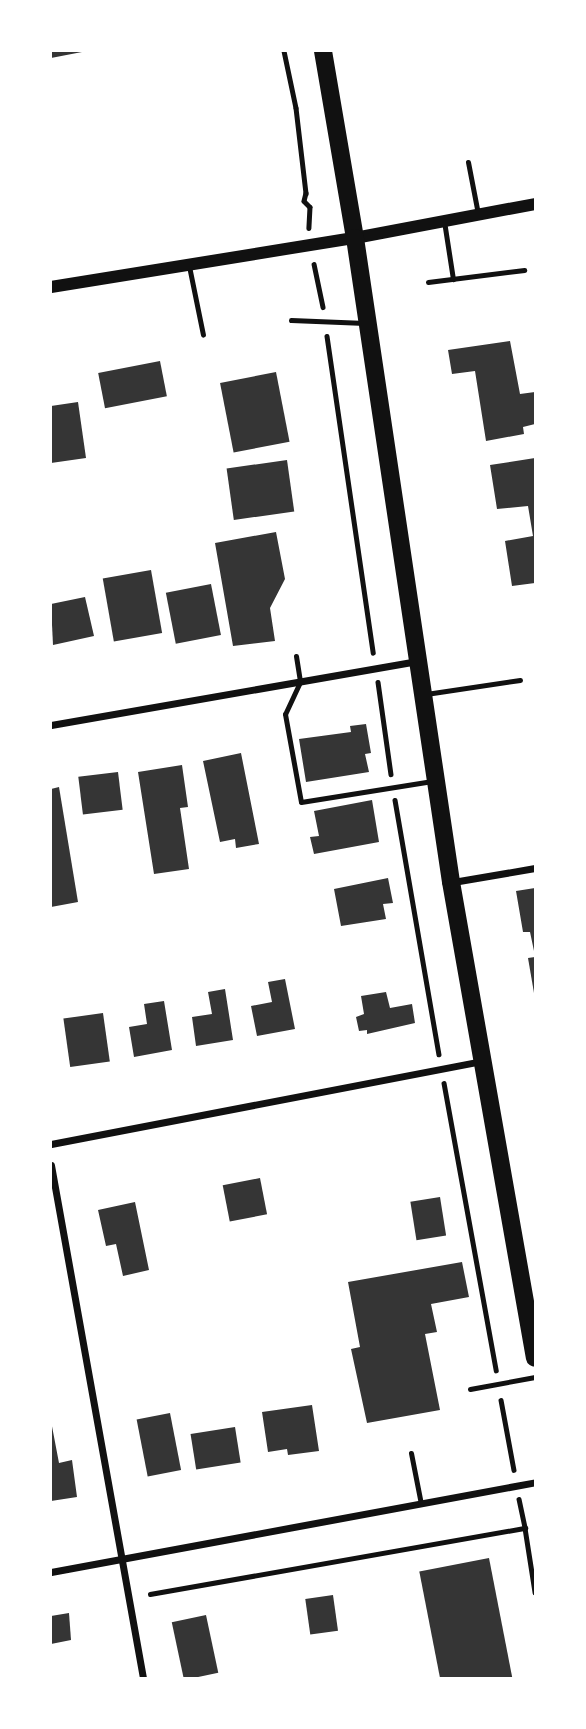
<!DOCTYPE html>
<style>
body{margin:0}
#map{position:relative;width:586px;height:1729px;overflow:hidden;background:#fff;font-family:"Fira Sans Condensed",sans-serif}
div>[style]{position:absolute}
.building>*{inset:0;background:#353535;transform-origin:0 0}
.path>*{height:4.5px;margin:-2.25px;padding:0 2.25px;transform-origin:2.25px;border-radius:2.25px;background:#111}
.service>*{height:5px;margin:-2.5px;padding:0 2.5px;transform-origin:2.5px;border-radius:2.5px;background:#111}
.minor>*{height:7px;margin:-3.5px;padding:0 3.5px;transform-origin:3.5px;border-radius:3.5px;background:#111}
.tertiary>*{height:12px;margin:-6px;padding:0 6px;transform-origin:6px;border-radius:6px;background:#111}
.primary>*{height:18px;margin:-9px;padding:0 9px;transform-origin:9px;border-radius:9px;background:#111}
span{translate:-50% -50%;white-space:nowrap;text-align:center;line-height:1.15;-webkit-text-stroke:5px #fff;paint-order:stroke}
.frame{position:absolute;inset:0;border:52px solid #fff;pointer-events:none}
</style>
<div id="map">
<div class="building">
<div style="clip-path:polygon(51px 51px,81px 51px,82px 52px,51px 58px)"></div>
<div style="clip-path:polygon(510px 341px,520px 394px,535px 392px,535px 424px,523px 427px,524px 434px,486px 441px,475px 371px,452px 374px,448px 350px)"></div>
<div style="left:160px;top:361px;width:36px;height:63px;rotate:79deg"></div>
<div style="left:276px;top:372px;width:71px;height:57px;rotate:79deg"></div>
<div style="clip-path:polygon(78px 402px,86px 458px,51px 463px,51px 406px)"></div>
<div style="clip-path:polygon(535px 458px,535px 583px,512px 586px,505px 541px,533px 536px,528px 506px,497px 509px,490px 465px)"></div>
<div style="left:287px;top:460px;width:52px;height:61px;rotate:82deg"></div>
<div style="clip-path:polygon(276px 532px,285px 579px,270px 608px,275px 641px,233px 646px,215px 543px)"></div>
<div style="left:151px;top:570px;width:64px;height:49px;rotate:80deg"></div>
<div style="left:211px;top:584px;width:52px;height:46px;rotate:79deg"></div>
<div style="clip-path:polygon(85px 597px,94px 636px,53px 645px,51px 604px)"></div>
<div style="clip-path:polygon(366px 724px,371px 753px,365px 754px,369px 772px,306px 782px,299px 739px,351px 732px,350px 726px)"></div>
<div style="clip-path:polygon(241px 753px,259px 844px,236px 848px,235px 839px,220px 842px,203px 761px)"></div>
<div style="clip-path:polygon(182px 765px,188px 807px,180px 808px,189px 869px,154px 874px,138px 772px)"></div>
<div style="left:118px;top:772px;width:38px;height:40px;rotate:83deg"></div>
<div style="clip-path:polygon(59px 787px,78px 902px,51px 907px,51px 789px)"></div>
<div style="clip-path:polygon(372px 800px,379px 842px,314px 854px,310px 837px,319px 836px,314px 811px)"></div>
<div style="clip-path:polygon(388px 878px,393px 903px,383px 904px,386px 919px,341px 926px,334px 889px)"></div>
<div style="clip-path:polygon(535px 888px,535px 951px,534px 951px,530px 932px,523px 932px,516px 891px)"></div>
<div style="clip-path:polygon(535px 957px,535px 993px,534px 993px,528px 958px)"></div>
<div style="clip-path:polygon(285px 979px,295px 1029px,257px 1036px,251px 1006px,272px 1002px,268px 982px)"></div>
<div style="clip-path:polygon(225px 989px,233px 1040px,196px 1046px,192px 1017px,212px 1014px,208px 992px)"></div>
<div style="clip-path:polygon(386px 992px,390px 1008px,412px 1004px,415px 1023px,367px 1034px,367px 1030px,359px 1031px,356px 1017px,364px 1014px,361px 996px)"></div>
<div style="clip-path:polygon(164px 1001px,172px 1050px,134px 1057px,129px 1027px,147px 1024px,144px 1004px)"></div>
<div style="left:103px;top:1013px;width:49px;height:40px;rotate:82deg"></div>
<div style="left:260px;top:1178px;width:37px;height:38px;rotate:79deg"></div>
<div style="left:440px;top:1197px;width:39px;height:30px;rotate:81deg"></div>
<div style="clip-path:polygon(135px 1202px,149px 1270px,123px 1276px,116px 1244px,106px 1246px,98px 1210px)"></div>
<div style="clip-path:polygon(462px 1262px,469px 1297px,431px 1304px,437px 1332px,425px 1334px,440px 1410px,367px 1423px,351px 1349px,360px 1347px,348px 1282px)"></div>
<div style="clip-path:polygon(312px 1405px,319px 1451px,288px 1455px,287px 1449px,268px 1452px,262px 1412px)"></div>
<div style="left:170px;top:1413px;width:58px;height:34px;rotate:79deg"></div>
<div style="clip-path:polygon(51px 1421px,59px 1463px,72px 1460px,77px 1497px,51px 1501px)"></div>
<div style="left:235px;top:1427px;width:36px;height:45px;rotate:81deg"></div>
<div style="left:489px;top:1558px;width:122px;height:71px;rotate:79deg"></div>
<div style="left:333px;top:1595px;width:36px;height:28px;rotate:82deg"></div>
<div style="clip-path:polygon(69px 1613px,71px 1640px,51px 1644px,51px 1616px)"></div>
<div style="left:206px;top:1615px;width:59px;height:35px;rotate:78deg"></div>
</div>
<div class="path">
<div style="left:284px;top:51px;width:58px;rotate:78.1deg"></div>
<div style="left:296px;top:108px;width:86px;rotate:83.3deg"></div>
<div style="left:306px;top:193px;width:8px;rotate:104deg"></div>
<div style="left:304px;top:201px;width:8px;rotate:45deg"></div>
<div style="left:310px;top:207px;width:21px;rotate:93deg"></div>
<div style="left:314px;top:264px;width:44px;rotate:78.2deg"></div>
<div style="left:327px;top:336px;width:320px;rotate:81.7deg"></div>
<div style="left:378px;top:682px;width:93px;rotate:82deg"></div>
<div style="left:395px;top:800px;width:258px;rotate:80.2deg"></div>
<div style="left:444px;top:1083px;width:292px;rotate:79.7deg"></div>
<div style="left:501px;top:1400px;width:71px;rotate:79.5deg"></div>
<div style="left:519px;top:1499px;width:30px;rotate:78deg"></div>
<div style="left:150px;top:1594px;width:381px;rotate:-10deg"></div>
<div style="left:525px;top:1528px;width:65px;rotate:81.1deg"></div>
</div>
<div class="service">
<div style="left:468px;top:162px;width:53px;rotate:79.1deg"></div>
<div style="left:444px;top:221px;width:59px;rotate:81.2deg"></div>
<div style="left:189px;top:266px;width:70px;rotate:78.5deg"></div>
<div style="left:428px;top:282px;width:97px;rotate:-7.1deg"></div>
<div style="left:291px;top:320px;width:74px;rotate:2.3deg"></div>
<div style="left:296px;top:656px;width:26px;rotate:81deg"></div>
<div style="left:300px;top:682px;width:35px;rotate:115deg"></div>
<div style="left:285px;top:714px;width:89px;rotate:79.7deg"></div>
<div style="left:301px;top:802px;width:133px;rotate:-9.1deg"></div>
<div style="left:426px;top:694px;width:95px;rotate:-8.5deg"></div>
<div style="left:470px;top:1389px;width:66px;rotate:-10.5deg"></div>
<div style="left:411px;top:1453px;width:52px;rotate:78.9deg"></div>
</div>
<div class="minor">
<div style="left:51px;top:725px;width:372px;rotate:-9.9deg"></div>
<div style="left:453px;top:882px;width:83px;rotate:-9.7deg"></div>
<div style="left:51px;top:1144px;width:437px;rotate:-10.9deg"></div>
<div style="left:51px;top:1165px;width:521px;rotate:79.83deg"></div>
<div style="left:51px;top:1572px;width:492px;rotate:-10.5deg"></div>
</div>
<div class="tertiary">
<div style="left:51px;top:287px;width:308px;rotate:-9.2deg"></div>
<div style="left:355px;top:238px;width:183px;rotate:-10.7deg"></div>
</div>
<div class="primary">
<div style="left:323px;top:51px;width:190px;rotate:80.3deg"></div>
<div style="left:355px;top:238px;width:651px;rotate:81.52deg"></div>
<div style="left:451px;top:882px;width:483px;rotate:80deg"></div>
</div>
<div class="frame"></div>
</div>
